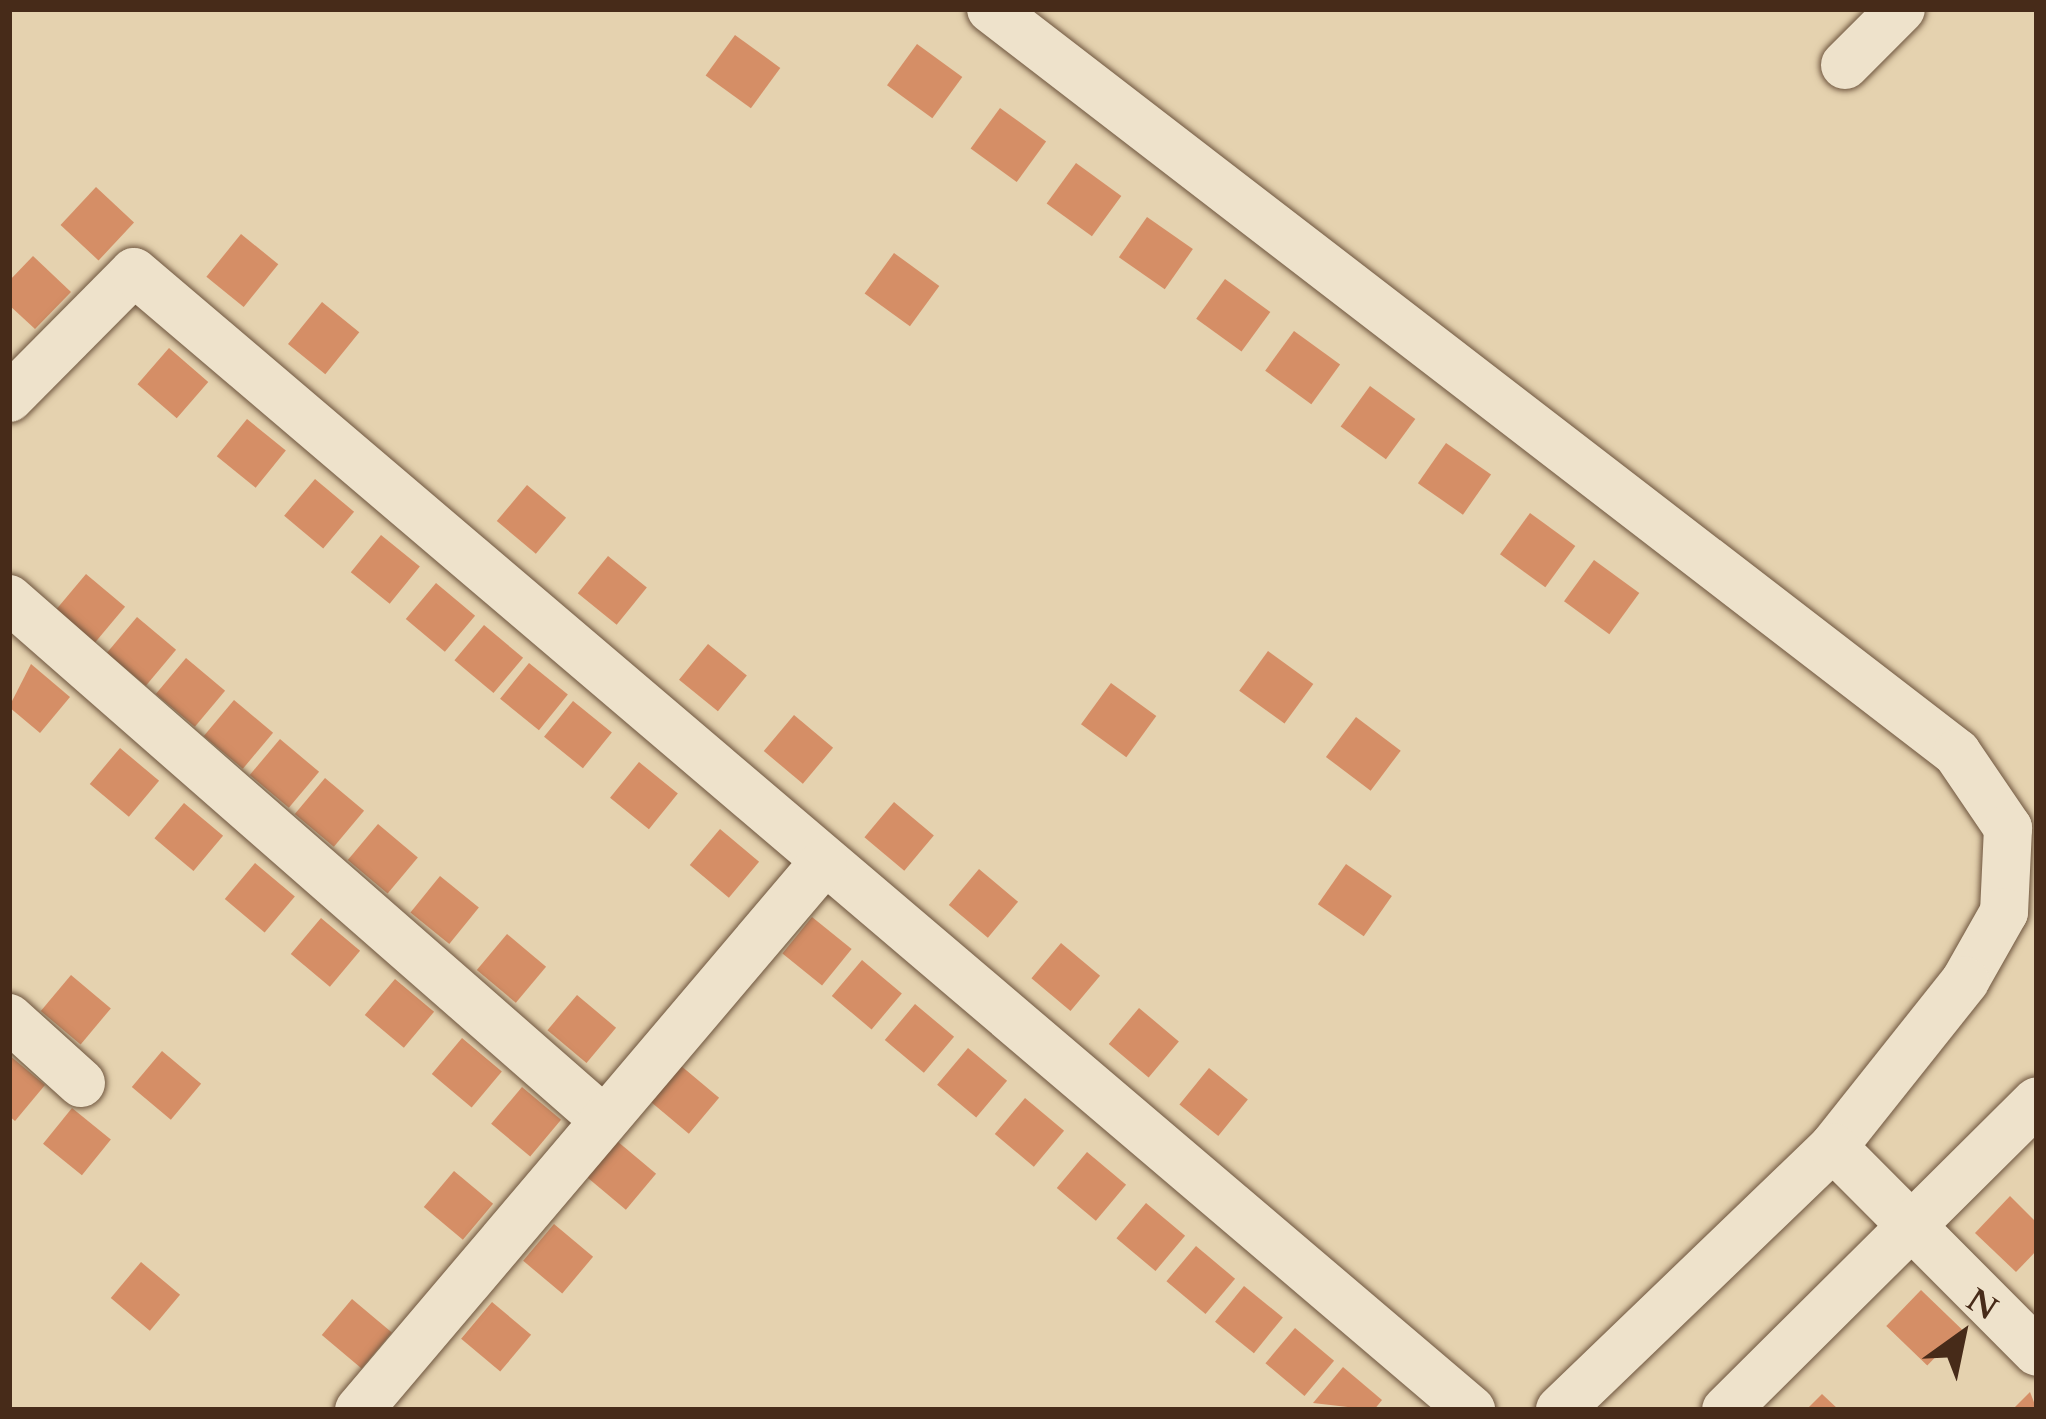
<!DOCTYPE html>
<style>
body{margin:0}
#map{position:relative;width:2046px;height:1419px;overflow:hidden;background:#e5d2af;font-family:Cardo,serif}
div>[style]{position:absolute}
.building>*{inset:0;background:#d58e66;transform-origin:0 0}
.roads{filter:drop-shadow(0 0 3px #6e553e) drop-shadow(0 0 3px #6e553e)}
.minor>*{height:48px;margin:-24px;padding:0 24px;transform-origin:24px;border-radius:24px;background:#eee2cb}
span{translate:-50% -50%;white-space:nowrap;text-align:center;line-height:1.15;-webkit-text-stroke:9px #eee2cb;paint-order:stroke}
.frame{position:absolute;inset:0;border:12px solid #472b19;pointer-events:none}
.north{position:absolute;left:1902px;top:1275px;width:120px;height:120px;-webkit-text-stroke:9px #eee2cb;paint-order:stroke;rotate:33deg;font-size:33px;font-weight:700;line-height:48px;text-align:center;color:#472b19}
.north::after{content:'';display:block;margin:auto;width:42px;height:54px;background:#472b19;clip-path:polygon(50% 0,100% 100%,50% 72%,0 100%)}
</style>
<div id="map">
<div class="building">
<div style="left:735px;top:35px;width:56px;height:50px;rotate:36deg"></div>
<div style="left:917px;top:44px;width:56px;height:51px;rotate:36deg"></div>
<div style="left:1000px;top:108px;width:57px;height:50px;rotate:36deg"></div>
<div style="left:1076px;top:163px;width:56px;height:50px;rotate:36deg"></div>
<div style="left:96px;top:187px;width:52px;height:52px;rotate:43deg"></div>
<div style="left:1147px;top:217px;width:56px;height:49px;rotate:35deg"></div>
<div style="left:241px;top:234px;width:48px;height:55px;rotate:39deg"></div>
<div style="left:894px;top:253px;width:56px;height:50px;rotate:36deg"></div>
<div style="clip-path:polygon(33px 256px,71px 292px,35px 329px,9px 305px,9px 281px)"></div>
<div style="left:1225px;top:279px;width:56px;height:49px;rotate:36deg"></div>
<div style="left:322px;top:302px;width:48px;height:54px;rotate:39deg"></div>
<div style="left:1294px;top:331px;width:57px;height:49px;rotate:36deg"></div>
<div style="left:169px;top:348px;width:52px;height:48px;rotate:41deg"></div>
<div style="left:1370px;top:386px;width:56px;height:50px;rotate:36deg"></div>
<div style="left:247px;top:419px;width:50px;height:48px;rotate:39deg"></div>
<div style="left:1446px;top:443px;width:55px;height:49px;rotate:35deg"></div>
<div style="left:315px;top:479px;width:51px;height:48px;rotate:40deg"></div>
<div style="left:527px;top:485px;width:51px;height:47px;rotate:40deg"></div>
<div style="left:1530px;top:513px;width:56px;height:51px;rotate:36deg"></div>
<div style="left:381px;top:535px;width:50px;height:48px;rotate:39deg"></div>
<div style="left:608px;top:556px;width:50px;height:48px;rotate:39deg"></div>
<div style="left:1594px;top:560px;width:56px;height:51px;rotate:36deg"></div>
<div style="left:86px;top:574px;width:51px;height:48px;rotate:40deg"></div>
<div style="left:436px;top:583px;width:51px;height:47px;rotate:40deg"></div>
<div style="left:137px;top:617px;width:51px;height:47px;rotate:40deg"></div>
<div style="left:484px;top:625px;width:51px;height:46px;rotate:40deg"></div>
<div style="left:708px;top:644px;width:50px;height:46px;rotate:39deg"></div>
<div style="left:1268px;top:651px;width:56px;height:49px;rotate:36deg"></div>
<div style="left:186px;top:658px;width:51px;height:47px;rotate:40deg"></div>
<div style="left:529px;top:663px;width:50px;height:46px;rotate:39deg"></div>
<div style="clip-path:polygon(31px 664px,70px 697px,40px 733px,9px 707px)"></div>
<div style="left:1111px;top:683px;width:56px;height:51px;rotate:36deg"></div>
<div style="left:234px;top:700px;width:51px;height:47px;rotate:40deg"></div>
<div style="left:573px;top:701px;width:50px;height:46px;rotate:39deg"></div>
<div style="left:794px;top:715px;width:51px;height:47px;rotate:40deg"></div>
<div style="left:1356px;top:717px;width:56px;height:50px;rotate:37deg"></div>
<div style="left:280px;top:739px;width:51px;height:47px;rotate:40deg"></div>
<div style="left:120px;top:748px;width:51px;height:47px;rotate:40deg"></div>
<div style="left:639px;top:762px;width:50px;height:46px;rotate:39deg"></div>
<div style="left:325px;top:778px;width:51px;height:47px;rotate:40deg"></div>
<div style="left:894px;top:802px;width:52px;height:46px;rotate:40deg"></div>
<div style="left:184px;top:803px;width:51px;height:46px;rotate:40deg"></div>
<div style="left:378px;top:824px;width:52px;height:47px;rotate:40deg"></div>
<div style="left:720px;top:829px;width:51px;height:47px;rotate:40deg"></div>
<div style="left:255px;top:863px;width:52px;height:47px;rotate:40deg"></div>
<div style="left:1346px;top:864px;width:56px;height:49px;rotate:35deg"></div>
<div style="left:979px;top:869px;width:51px;height:47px;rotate:40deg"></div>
<div style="left:440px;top:876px;width:50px;height:47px;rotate:39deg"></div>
<div style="left:812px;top:917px;width:51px;height:47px;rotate:39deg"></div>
<div style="left:321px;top:918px;width:51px;height:47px;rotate:40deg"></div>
<div style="left:507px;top:934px;width:51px;height:47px;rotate:40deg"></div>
<div style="left:1061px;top:943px;width:51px;height:46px;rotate:40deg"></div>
<div style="left:862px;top:960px;width:52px;height:47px;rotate:40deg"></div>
<div style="left:71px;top:975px;width:52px;height:47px;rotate:40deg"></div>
<div style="left:395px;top:979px;width:51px;height:47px;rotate:40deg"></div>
<div style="left:577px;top:995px;width:51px;height:46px;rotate:40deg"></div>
<div style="left:915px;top:1004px;width:51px;height:47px;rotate:40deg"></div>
<div style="left:1139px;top:1008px;width:52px;height:47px;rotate:40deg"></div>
<div style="left:462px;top:1038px;width:52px;height:47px;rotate:40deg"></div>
<div style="left:968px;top:1048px;width:51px;height:48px;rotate:40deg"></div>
<div style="left:162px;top:1051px;width:51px;height:47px;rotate:40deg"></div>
<div style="clip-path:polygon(9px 1055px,45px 1085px,15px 1121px,9px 1116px)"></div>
<div style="left:680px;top:1065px;width:51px;height:47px;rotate:40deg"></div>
<div style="left:1209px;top:1068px;width:50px;height:47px;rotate:39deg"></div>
<div style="left:522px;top:1087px;width:51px;height:48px;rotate:40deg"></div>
<div style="left:1025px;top:1098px;width:51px;height:47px;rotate:40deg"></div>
<div style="left:72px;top:1108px;width:50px;height:46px;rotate:39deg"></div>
<div style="left:617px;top:1141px;width:51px;height:47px;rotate:40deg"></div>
<div style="left:1087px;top:1152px;width:51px;height:47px;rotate:40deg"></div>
<div style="left:454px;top:1171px;width:51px;height:47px;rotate:40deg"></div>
<div style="clip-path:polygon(2010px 1196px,2037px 1223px,2037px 1250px,2016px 1272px,1975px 1233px)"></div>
<div style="left:1146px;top:1203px;width:51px;height:46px;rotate:40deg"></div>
<div style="left:554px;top:1224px;width:51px;height:48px;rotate:40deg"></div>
<div style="left:1196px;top:1246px;width:51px;height:46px;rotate:40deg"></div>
<div style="left:141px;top:1262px;width:51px;height:47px;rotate:40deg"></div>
<div style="left:1244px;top:1286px;width:50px;height:46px;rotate:39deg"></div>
<div style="left:1921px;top:1290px;width:57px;height:50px;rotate:44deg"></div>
<div style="left:352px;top:1299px;width:52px;height:47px;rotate:40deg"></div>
<div style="left:492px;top:1302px;width:51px;height:48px;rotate:40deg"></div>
<div style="left:1295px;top:1328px;width:51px;height:46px;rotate:40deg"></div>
<div style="clip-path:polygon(1343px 1367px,1382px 1400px,1374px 1410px,1313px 1403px)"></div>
<div style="clip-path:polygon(2030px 1392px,2037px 1410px,2012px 1410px)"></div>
<div style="clip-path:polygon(1822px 1394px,1839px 1410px,1806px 1410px)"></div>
</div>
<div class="roads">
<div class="minor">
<div style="left:991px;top:9px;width:1219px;rotate:37.6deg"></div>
<div style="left:1957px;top:753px;width:91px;rotate:55.8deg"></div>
<div style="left:2008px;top:828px;width:84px;rotate:92.7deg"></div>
<div style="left:2004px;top:912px;width:79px;rotate:119.5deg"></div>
<div style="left:1965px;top:981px;width:212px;rotate:128.5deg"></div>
<div style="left:1833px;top:1147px;width:379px;rotate:136.1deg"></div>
<div style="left:1845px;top:65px;width:79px;rotate:-45deg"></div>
<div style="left:9px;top:398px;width:177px;rotate:-45.2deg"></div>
<div style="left:134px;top:272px;width:1756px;rotate:40.4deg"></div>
<div style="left:9px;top:599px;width:789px;rotate:41.2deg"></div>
<div style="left:9px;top:1018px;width:97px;rotate:42.1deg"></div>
<div style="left:1833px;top:1147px;width:289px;rotate:45.1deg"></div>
<div style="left:359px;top:1410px;width:717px;rotate:-49.69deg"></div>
<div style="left:1726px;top:1410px;width:438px;rotate:-44.8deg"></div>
</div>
</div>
<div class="frame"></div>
<div class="north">N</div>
</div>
